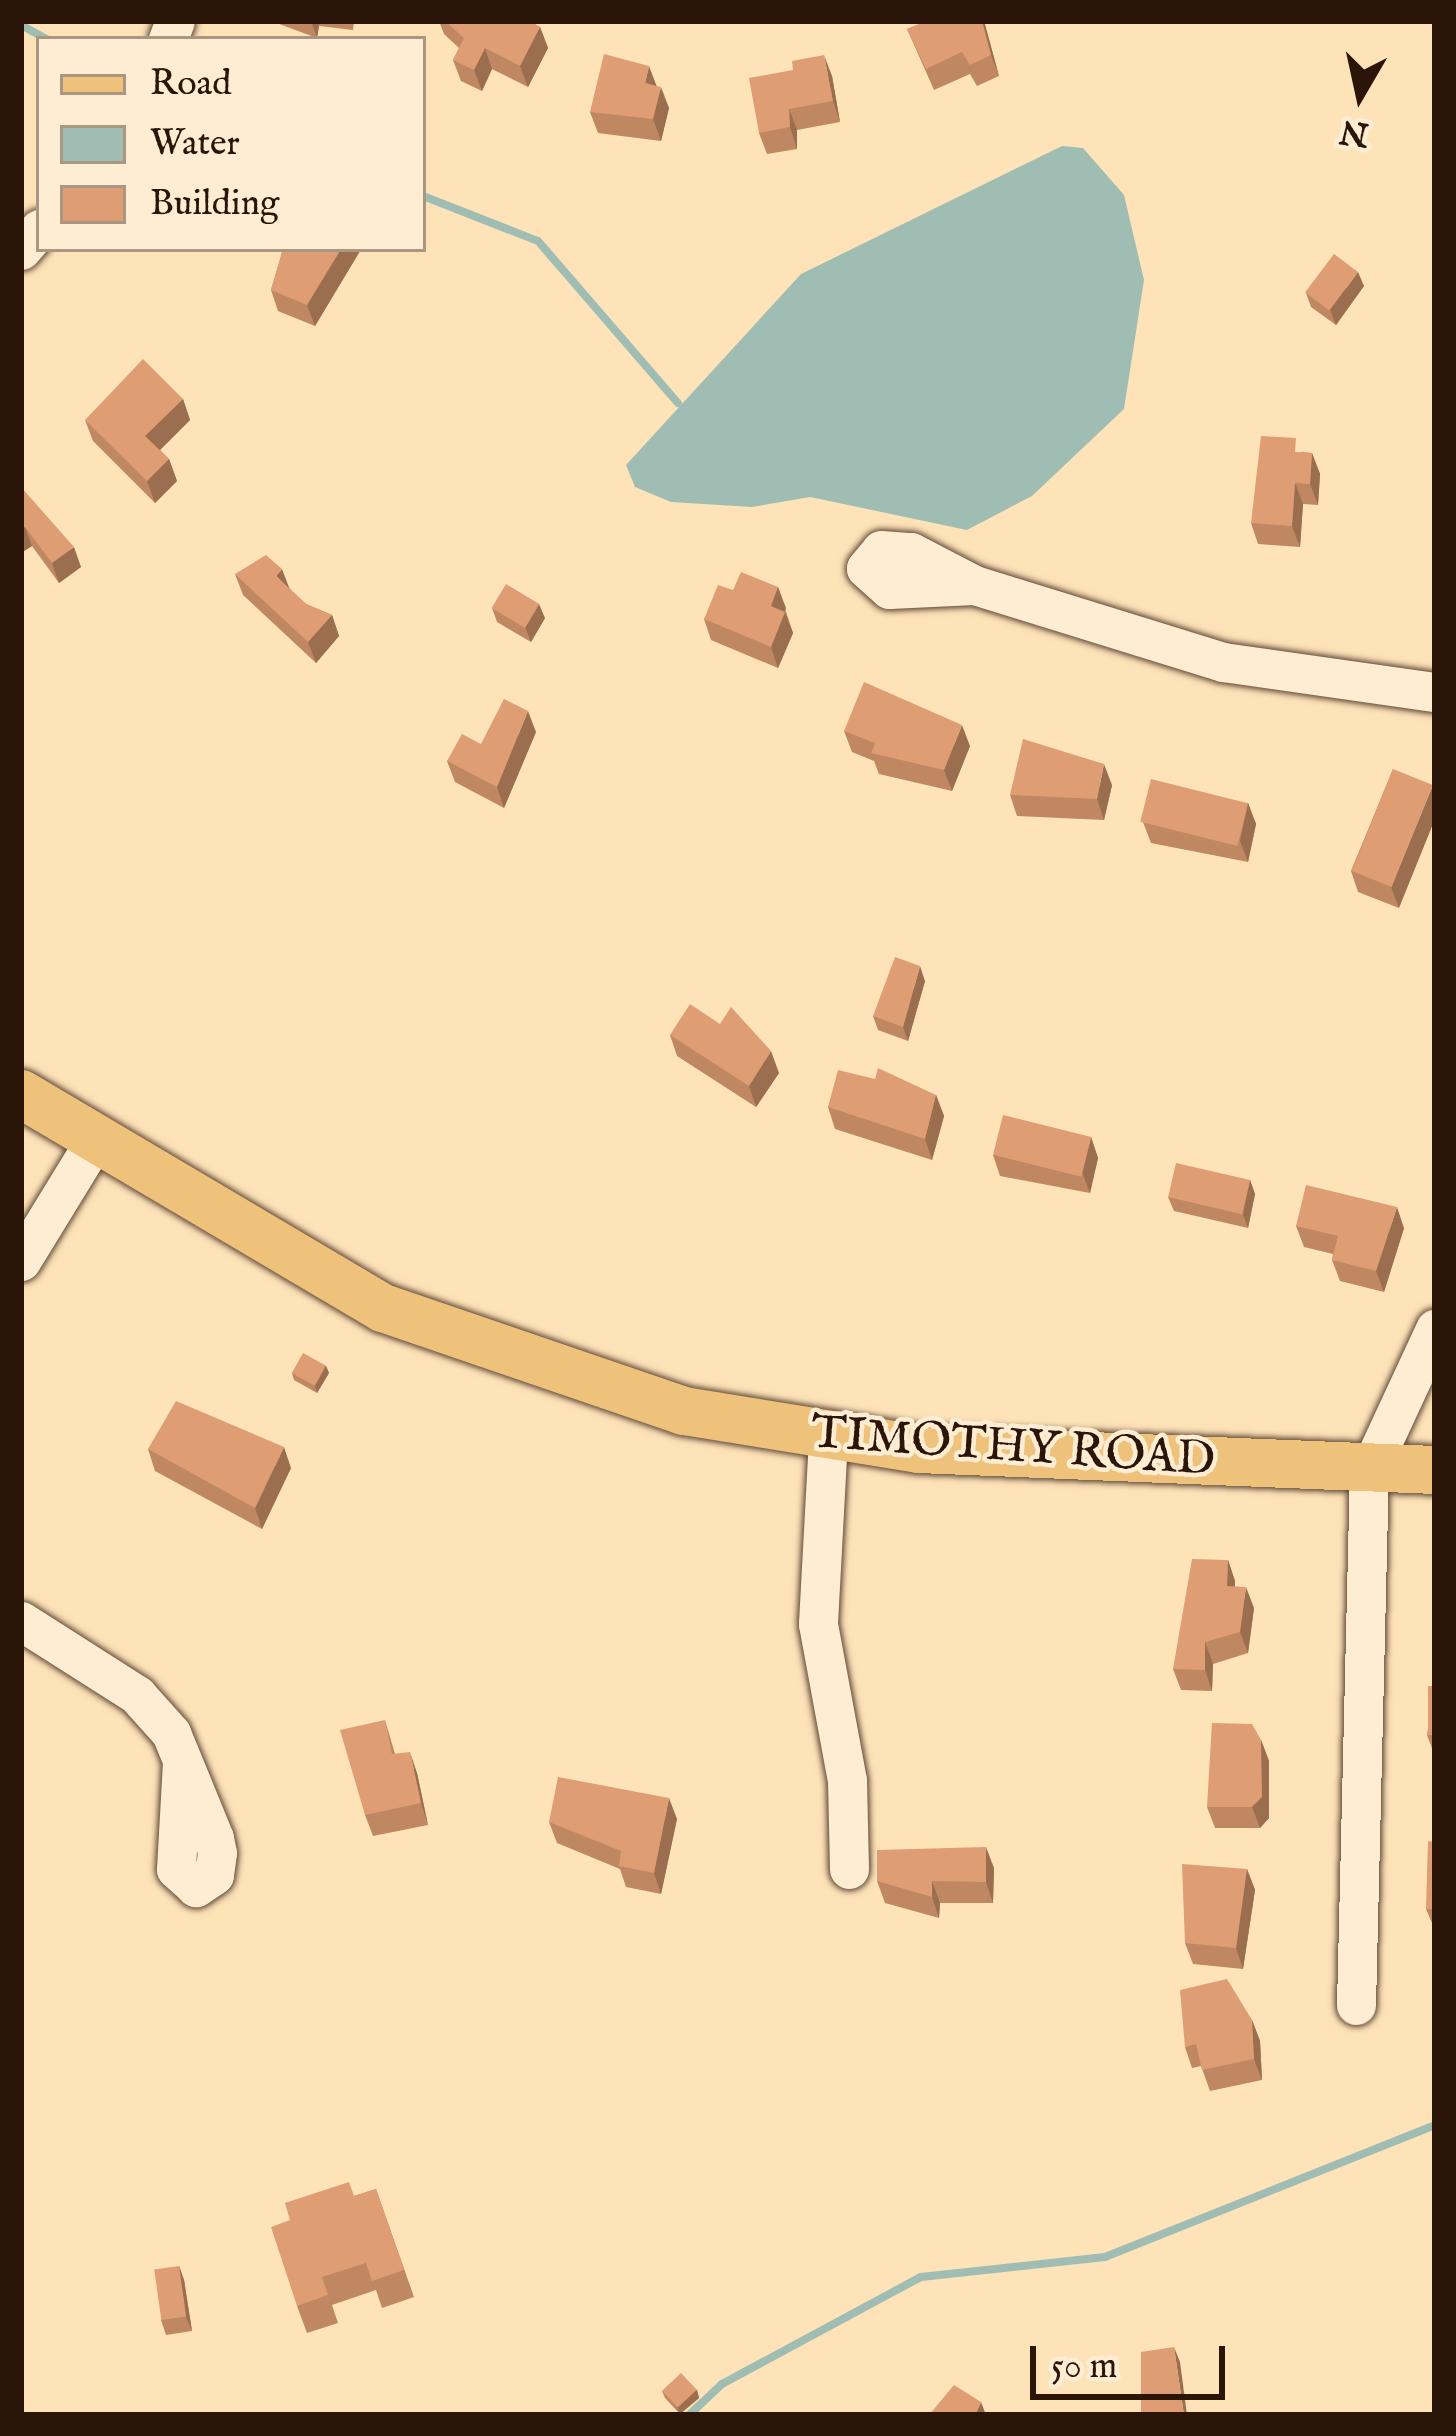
<!DOCTYPE html>
<style>
body{margin:0}
#map{position:relative;width:1456px;height:2436px;overflow:hidden;background:#fee3b9;font-family:"IM FELL English",serif}
div>[style]{position:absolute}
.water>*{inset:0;background:#a0bdb4}
.stream>*{height:8px;margin:-4px;padding:0 4px;transform-origin:4px;border-radius:4px;background:#a0bdb4}
.roads{filter:drop-shadow(0 0 3px #604835) drop-shadow(0 0 3px #604835)}
.minor>*{height:39px;margin:-19.5px;padding:0 19.5px;transform-origin:19.5px;border-radius:19.5px;background:#feedd2}
.major>*{height:48px;margin:-24px;padding:0 24px;transform-origin:24px;border-radius:24px;background:#efc27c}
.wall>*{inset:0;background:#bf8762}
.shaded-wall>*{inset:0;background:#9b6e50}
.building>*{inset:0;background:#de9d72;transform-origin:0 0}
span{translate:-50% -50%;white-space:nowrap;text-align:center;line-height:1.15;-webkit-text-stroke:9px #feedd2;paint-order:stroke}
.street-label{font-size:48px;color:#2b1509}
.frame{position:absolute;inset:0;border:24px solid #2b1509;pointer-events:none}
.legend{position:absolute;left:36px;top:36px;width:390px;height:216px;box-sizing:border-box;background:#feedd2;border:3px solid #aa9782;margin:0;padding:15px 21px;list-style:none;font-size:36px;color:#2b1509}
.legend li{display:flex;align-items:center;gap:24px;height:60px}
.legend b{width:60px;border:3px solid #aa9782}
.north{position:absolute;left:1300px;top:36px;width:120px;height:120px;-webkit-text-stroke:9px #feedd2;paint-order:stroke;rotate:189deg;font-size:33px;font-weight:700;line-height:48px;text-align:center;color:#2b1509}
.north::after{content:'';display:block;margin:auto;width:42px;height:54px;background:#2b1509;clip-path:polygon(50% 0,100% 100%,50% 72%,0 100%)}
.scale{position:absolute;left:1030px;top:2346px;width:195px;height:54px;box-sizing:border-box;border:6px solid #2b1509;border-top:0;padding-left:15px;font-size:36px;line-height:42px;white-space:nowrap;color:#2b1509;-webkit-text-stroke:9px #feedd2;paint-order:stroke}
</style>
<div id="map">
<div class="water">
<div style="clip-path:polygon(1062px 146px,1083px 148px,1124px 195px,1144px 280px,1124px 409px,1032px 496px,967px 530px,810px 497px,752px 507px,671px 502px,635px 487px,626px 465px,801px 274px)"></div>
</div>
<div class="stream">
<div style="left:21px;top:25px;width:29px;rotate:29deg"></div>
<div style="left:423px;top:196px;width:123px;rotate:21.4deg"></div>
<div style="left:538px;top:241px;width:214px;rotate:49.2deg"></div>
<div style="left:689px;top:2415px;width:45px;rotate:-43.2deg"></div>
<div style="left:722px;top:2384px;width:226px;rotate:-28.3deg"></div>
<div style="left:921px;top:2277px;width:185px;rotate:-6.2deg"></div>
<div style="left:1105px;top:2257px;width:355px;rotate:-21.8deg"></div>
</div>
<div class="roads">
<div class="minor">
<div style="left:168px;top:39px;width:19px;rotate:-69deg"></div>
<div style="left:21px;top:250px;width:28px;rotate:-49deg"></div>
<div style="left:974px;top:585px;width:85px;rotate:177.3deg"></div>
<div style="left:889px;top:589px;width:31px;rotate:-138deg"></div>
<div style="left:866px;top:568px;width:23px;rotate:-50deg"></div>
<div style="left:881px;top:550px;width:30px;rotate:4deg"></div>
<div style="left:911px;top:552px;width:71px;rotate:27.6deg"></div>
<div style="left:974px;top:585px;width:261px;rotate:17.2deg"></div>
<div style="left:1223px;top:662px;width:214px;rotate:8.1deg"></div>
<div style="left:21px;top:1261px;width:140px;rotate:-58.5deg"></div>
<div style="left:828px;top:1438px;width:186px;rotate:93.1deg"></div>
<div style="left:818px;top:1624px;width:159px;rotate:79.5deg"></div>
<div style="left:847px;top:1780px;width:89px;rotate:88.7deg"></div>
<div style="left:21px;top:1621px;width:138px;rotate:32.5deg"></div>
<div style="left:137px;top:1695px;width:51px;rotate:48.2deg"></div>
<div style="left:171px;top:1733px;width:113px;rotate:67.7deg"></div>
<div style="left:214px;top:1838px;width:15px;rotate:79deg"></div>
<div style="left:217px;top:1853px;width:22px;rotate:98deg"></div>
<div style="left:214px;top:1875px;width:22px;rotate:146deg"></div>
<div style="left:196px;top:1887px;width:27px;rotate:-138deg"></div>
<div style="left:176px;top:1869px;width:107px;rotate:-86.8deg"></div>
<div style="left:1356px;top:2005px;width:534px;rotate:-88.61deg"></div>
<div style="left:1369px;top:1471px;width:157px;rotate:-65.1deg"></div>
</div>
<div class="major">
<div style="left:21px;top:1094px;width:421px;rotate:30.6deg"></div>
<div style="left:383px;top:1308px;width:318px;rotate:18.9deg"></div>
<div style="left:684px;top:1411px;width:238px;rotate:9.2deg"></div>
<div style="left:919px;top:1449px;width:516px;rotate:2.33deg"></div>
</div>
</div>
<div class="wall">
<div style="clip-path:polygon(271px 21px,354px 21px,353px 30px,319px 26px,317px 38px)"></div>
<div style="clip-path:polygon(439px 21px,529px 21px,540px 27px,548px 48px,528px 87px,492px 69px,482px 91px,461px 81px,453px 60px,459px 48px,444px 34px)"></div>
<div style="clip-path:polygon(927px 21px,984px 21px,999px 76px,977px 86px,970px 74px,934px 90px,907px 29px)"></div>
<div style="clip-path:polygon(793px 70px,832px 76px,840px 122px,797px 130px,797px 149px,767px 154px,759px 133px)"></div>
<div style="clip-path:polygon(657px 86px,669px 108px,661px 141px,598px 133px,590px 112px)"></div>
<div style="clip-path:polygon(283px 249px,359px 249px,360px 251px,315px 326px,278px 311px,271px 290px)"></div>
<div style="clip-path:polygon(1364px 286px,1336px 325px,1311px 307px,1306px 293px)"></div>
<div style="clip-path:polygon(183px 399px,190px 420px,160px 450px,169px 459px,177px 481px,155px 503px,93px 441px,85px 420px)"></div>
<div style="clip-path:polygon(1301px 452px,1312px 453px,1320px 474px,1318px 505px,1303px 504px,1300px 547px,1258px 544px,1251px 523px)"></div>
<div style="clip-path:polygon(21px 487px,81px 567px,59px 583px,32px 546px,21px 553px)"></div>
<div style="clip-path:polygon(235px 574px,289px 588px,306px 604px,332px 615px,339px 636px,316px 663px,243px 595px)"></div>
<div style="clip-path:polygon(778px 587px,793px 633px,778px 668px,711px 640px,704px 619px,733px 590px)"></div>
<div style="clip-path:polygon(492px 608px,545px 618px,531px 642px,497px 622px)"></div>
<div style="clip-path:polygon(844px 731px,970px 746px,952px 791px,879px 774px,874px 761px,852px 752px)"></div>
<div style="clip-path:polygon(536px 732px,504px 808px,455px 782px,447px 761px,481px 744px)"></div>
<div style="clip-path:polygon(1393px 769px,1399px 908px,1358px 892px,1351px 871px)"></div>
<div style="clip-path:polygon(1112px 785px,1104px 820px,1017px 816px,1010px 795px)"></div>
<div style="clip-path:polygon(1248px 803px,1256px 824px,1248px 862px,1151px 843px,1143px 822px)"></div>
<div style="clip-path:polygon(925px 981px,908px 1041px,878px 1030px,873px 1016px)"></div>
<div style="clip-path:polygon(720px 1024px,779px 1073px,756px 1107px,677px 1056px,670px 1035px)"></div>
<div style="clip-path:polygon(936px 1095px,944px 1116px,932px 1160px,835px 1129px,828px 1107px)"></div>
<div style="clip-path:polygon(1091px 1137px,1098px 1158px,1090px 1193px,1000px 1176px,993px 1155px)"></div>
<div style="clip-path:polygon(1250px 1180px,1255px 1194px,1248px 1228px,1174px 1211px,1168px 1197px)"></div>
<div style="clip-path:polygon(1296px 1226px,1404px 1228px,1384px 1292px,1340px 1281px,1332px 1260px,1333px 1254px,1304px 1247px)"></div>
<div style="clip-path:polygon(326px 1366px,329px 1373px,317px 1393px,294px 1380px,292px 1373px)"></div>
<div style="clip-path:polygon(148px 1449px,291px 1468px,262px 1529px,155px 1471px)"></div>
<div style="clip-path:polygon(1228px 1560px,1235px 1581px,1235px 1586px,1254px 1608px,1248px 1653px,1213px 1664px,1212px 1691px,1181px 1690px,1173px 1669px)"></div>
<div style="clip-path:polygon(1435px 1686px,1435px 1756px,1427px 1735px)"></div>
<div style="clip-path:polygon(385px 1720px,395px 1754px,417px 1773px,428px 1825px,373px 1836px,365px 1815px)"></div>
<div style="clip-path:polygon(1261px 1740px,1269px 1761px,1269px 1818px,1260px 1828px,1215px 1828px,1207px 1807px)"></div>
<div style="clip-path:polygon(677px 1819px,661px 1894px,626px 1887px,620px 1869px,557px 1843px,549px 1822px)"></div>
<div style="clip-path:polygon(1435px 1842px,1435px 1930px,1426px 1909px)"></div>
<div style="clip-path:polygon(994px 1868px,993px 1903px,940px 1903px,939px 1918px,885px 1903px,877px 1881px)"></div>
<div style="clip-path:polygon(1247px 1869px,1255px 1890px,1243px 1969px,1193px 1964px,1185px 1943px)"></div>
<div style="clip-path:polygon(1252px 2020px,1260px 2041px,1262px 2080px,1210px 2091px,1201px 2066px,1192px 2068px,1185px 2047px)"></div>
<div style="clip-path:polygon(376px 2189px,414px 2297px,382px 2308px,376px 2290px,332px 2305px,338px 2323px,307px 2333px,297px 2306px,354px 2196px)"></div>
<div style="clip-path:polygon(179px 2266px,184px 2280px,192px 2331px,166px 2335px,161px 2320px)"></div>
<div style="clip-path:polygon(697px 2390px,699px 2398px,680px 2414px,665px 2398px,662px 2391px)"></div>
</div>
<div class="shaded-wall">
<div style="clip-path:polygon(311px 21px,317px 21px,319px 26px,317px 38px)"></div>
<div style="clip-path:polygon(982px 21px,984px 21px,999px 76px,991px 55px)"></div>
<div style="clip-path:polygon(540px 27px,548px 48px,528px 87px,520px 66px)"></div>
<div style="clip-path:polygon(485px 48px,492px 69px,482px 91px,474px 70px)"></div>
<div style="clip-path:polygon(824px 55px,832px 76px,840px 122px,833px 101px)"></div>
<div style="clip-path:polygon(649px 66px,657px 87px,645px 83px)"></div>
<div style="clip-path:polygon(661px 87px,669px 108px,661px 141px,653px 119px)"></div>
<div style="clip-path:polygon(789px 109px,797px 130px,797px 149px,790px 127px)"></div>
<div style="clip-path:polygon(341px 249px,359px 249px,360px 251px,315px 326px,307px 305px)"></div>
<div style="clip-path:polygon(1358px 272px,1364px 286px,1336px 325px,1330px 310px)"></div>
<div style="clip-path:polygon(183px 399px,190px 420px,153px 457px,145px 436px)"></div>
<div style="clip-path:polygon(1312px 453px,1320px 474px,1318px 505px,1310px 484px)"></div>
<div style="clip-path:polygon(169px 459px,177px 481px,155px 503px,147px 481px)"></div>
<div style="clip-path:polygon(1295px 483px,1303px 504px,1300px 547px,1292px 526px)"></div>
<div style="clip-path:polygon(25px 527px,32px 546px,21px 553px,21px 529px)"></div>
<div style="clip-path:polygon(74px 547px,81px 567px,59px 583px,52px 563px)"></div>
<div style="clip-path:polygon(282px 569px,290px 590px,276px 576px)"></div>
<div style="clip-path:polygon(778px 587px,786px 608px,778px 627px,771px 606px)"></div>
<div style="clip-path:polygon(539px 604px,545px 618px,531px 642px,525px 627px)"></div>
<div style="clip-path:polygon(785px 612px,793px 633px,778px 668px,771px 647px)"></div>
<div style="clip-path:polygon(332px 615px,339px 636px,316px 663px,308px 642px)"></div>
<div style="clip-path:polygon(528px 711px,536px 732px,504px 808px,497px 787px)"></div>
<div style="clip-path:polygon(962px 725px,970px 746px,952px 791px,944px 770px)"></div>
<div style="clip-path:polygon(1104px 764px,1112px 785px,1104px 820px,1097px 799px)"></div>
<div style="clip-path:polygon(1433px 785px,1435px 792px,1435px 819px,1399px 908px,1391px 887px)"></div>
<div style="clip-path:polygon(1248px 803px,1256px 824px,1248px 862px,1240px 841px)"></div>
<div style="clip-path:polygon(920px 966px,925px 981px,908px 1041px,903px 1027px)"></div>
<div style="clip-path:polygon(771px 1051px,779px 1073px,756px 1107px,749px 1086px)"></div>
<div style="clip-path:polygon(936px 1095px,944px 1116px,932px 1160px,925px 1139px)"></div>
<div style="clip-path:polygon(1091px 1137px,1098px 1158px,1090px 1193px,1082px 1172px)"></div>
<div style="clip-path:polygon(1250px 1180px,1255px 1194px,1248px 1228px,1243px 1214px)"></div>
<div style="clip-path:polygon(1397px 1207px,1404px 1228px,1384px 1292px,1376px 1271px)"></div>
<div style="clip-path:polygon(326px 1366px,329px 1373px,317px 1393px,315px 1386px)"></div>
<div style="clip-path:polygon(284px 1447px,291px 1468px,262px 1529px,255px 1508px)"></div>
<div style="clip-path:polygon(1228px 1560px,1235px 1581px,1234px 1607px,1227px 1586px)"></div>
<div style="clip-path:polygon(1246px 1587px,1254px 1608px,1248px 1653px,1240px 1632px)"></div>
<div style="clip-path:polygon(1205px 1642px,1213px 1664px,1212px 1691px,1205px 1670px)"></div>
<div style="clip-path:polygon(1261px 1740px,1269px 1761px,1269px 1818px,1260px 1828px,1252px 1807px)"></div>
<div style="clip-path:polygon(410px 1752px,417px 1773px,428px 1825px,421px 1803px)"></div>
<div style="clip-path:polygon(669px 1798px,677px 1819px,661px 1894px,654px 1873px)"></div>
<div style="clip-path:polygon(986px 1847px,994px 1868px,993px 1903px,986px 1882px)"></div>
<div style="clip-path:polygon(1247px 1869px,1255px 1890px,1243px 1969px,1236px 1948px)"></div>
<div style="clip-path:polygon(932px 1881px,940px 1903px,939px 1918px,932px 1897px)"></div>
<div style="clip-path:polygon(1252px 2020px,1260px 2041px,1262px 2080px,1254px 2059px)"></div>
<div style="clip-path:polygon(179px 2266px,184px 2280px,192px 2331px,186px 2317px)"></div>
<div style="clip-path:polygon(1174px 2347px,1180px 2362px,1187px 2415px,1184px 2415px)"></div>
<div style="clip-path:polygon(697px 2390px,699px 2398px,680px 2414px,677px 2407px)"></div>
<div style="clip-path:polygon(981px 2402px,986px 2415px,975px 2415px)"></div>
</div>
<div class="building">
<div style="clip-path:polygon(445px 21px,529px 21px,540px 27px,520px 66px,485px 48px,474px 70px,453px 60px,464px 38px)"></div>
<div style="clip-path:polygon(927px 21px,982px 21px,991px 55px,970px 65px,962px 52px,926px 69px,907px 29px)"></div>
<div style="clip-path:polygon(604px 54px,649px 66px,645px 83px,661px 87px,653px 119px,590px 112px)"></div>
<div style="clip-path:polygon(824px 55px,833px 101px,789px 109px,790px 127px,759px 133px,749px 78px,793px 70px,792px 61px)"></div>
<div style="clip-path:polygon(283px 249px,341px 249px,307px 305px,271px 290px)"></div>
<div style="left:1334px;top:254px;width:30px;height:48px;rotate:37deg"></div>
<div style="clip-path:polygon(143px 359px,183px 399px,145px 436px,169px 459px,147px 481px,85px 420px)"></div>
<div style="clip-path:polygon(1261px 436px,1296px 438px,1295px 452px,1312px 453px,1310px 484px,1295px 483px,1292px 526px,1251px 523px)"></div>
<div style="clip-path:polygon(21px 487px,74px 547px,52px 563px,25px 527px,21px 529px)"></div>
<div style="clip-path:polygon(266px 555px,282px 569px,276px 576px,306px 604px,332px 615px,308px 642px,235px 574px)"></div>
<div style="clip-path:polygon(741px 572px,778px 587px,771px 606px,785px 612px,771px 647px,704px 619px,718px 585px,733px 590px)"></div>
<div style="left:506px;top:584px;width:39px;height:28px;rotate:31deg"></div>
<div style="clip-path:polygon(864px 682px,962px 725px,944px 770px,871px 753px,875px 743px,844px 731px)"></div>
<div style="clip-path:polygon(504px 699px,528px 711px,497px 787px,447px 761px,462px 734px,481px 744px)"></div>
<div style="clip-path:polygon(1023px 739px,1104px 764px,1097px 799px,1010px 795px)"></div>
<div style="left:1393px;top:769px;width:43px;height:110px;rotate:22deg"></div>
<div style="left:1151px;top:779px;width:100px;height:44px;rotate:14deg"></div>
<div style="clip-path:polygon(895px 957px,920px 966px,903px 1027px,873px 1016px)"></div>
<div style="clip-path:polygon(690px 1004px,720px 1024px,731px 1007px,771px 1051px,749px 1086px,670px 1035px)"></div>
<div style="clip-path:polygon(878px 1068px,936px 1095px,925px 1139px,828px 1107px,838px 1070px,875px 1079px)"></div>
<div style="left:1003px;top:1115px;width:91px;height:41px;rotate:14deg"></div>
<div style="left:1176px;top:1163px;width:76px;height:35px;rotate:13deg"></div>
<div style="clip-path:polygon(1306px 1185px,1397px 1207px,1376px 1271px,1332px 1260px,1338px 1236px,1296px 1226px)"></div>
<div style="left:303px;top:1353px;width:26px;height:23px;rotate:29deg"></div>
<div style="clip-path:polygon(176px 1401px,284px 1447px,255px 1508px,148px 1449px)"></div>
<div style="clip-path:polygon(1192px 1559px,1228px 1560px,1227px 1586px,1246px 1587px,1240px 1632px,1205px 1642px,1205px 1670px,1173px 1669px)"></div>
<div style="left:1428px;top:1686px;width:7px;height:49px"></div>
<div style="clip-path:polygon(385px 1720px,392px 1754px,410px 1752px,421px 1803px,365px 1815px,340px 1730px)"></div>
<div style="clip-path:polygon(1212px 1723px,1252px 1724px,1261px 1740px,1262px 1797px,1252px 1807px,1207px 1807px)"></div>
<div style="clip-path:polygon(558px 1777px,669px 1798px,654px 1873px,619px 1866px,621px 1851px,549px 1822px)"></div>
<div style="clip-path:polygon(1428px 1841px,1435px 1842px,1435px 1909px,1426px 1909px)"></div>
<div style="clip-path:polygon(986px 1847px,986px 1882px,932px 1881px,932px 1897px,877px 1881px,877px 1850px)"></div>
<div style="clip-path:polygon(1182px 1864px,1247px 1869px,1236px 1948px,1185px 1943px)"></div>
<div style="clip-path:polygon(1227px 1979px,1252px 2020px,1254px 2059px,1202px 2070px,1196px 2044px,1185px 2047px,1180px 1990px)"></div>
<div style="clip-path:polygon(349px 2182px,354px 2196px,376px 2189px,404px 2270px,372px 2281px,366px 2263px,322px 2277px,328px 2295px,297px 2306px,271px 2227px,290px 2220px,285px 2203px)"></div>
<div style="left:179px;top:2266px;width:51px;height:25px;rotate:82deg"></div>
<div style="clip-path:polygon(1174px 2347px,1184px 2415px,1141px 2415px,1141px 2352px)"></div>
<div style="left:681px;top:2373px;width:23px;height:26px;rotate:47deg"></div>
<div style="clip-path:polygon(954px 2385px,981px 2402px,975px 2415px,929px 2415px)"></div>
</div>
<div class="street-label">
<span style="left:1013px;top:1448px;rotate:4deg">TIMOTHY ROAD</span>
</div>
<div class="frame"></div>
<ul class="legend">
<li><b style="height:15px;background:#efc27c"></b>Road</li>
<li><b style="height:33px;background:#a0bdb4"></b>Water</li>
<li><b style="height:33px;background:#de9d72"></b>Building</li>
</ul>
<div class="north">N</div>
<div class="scale">50 m</div>
</div>
